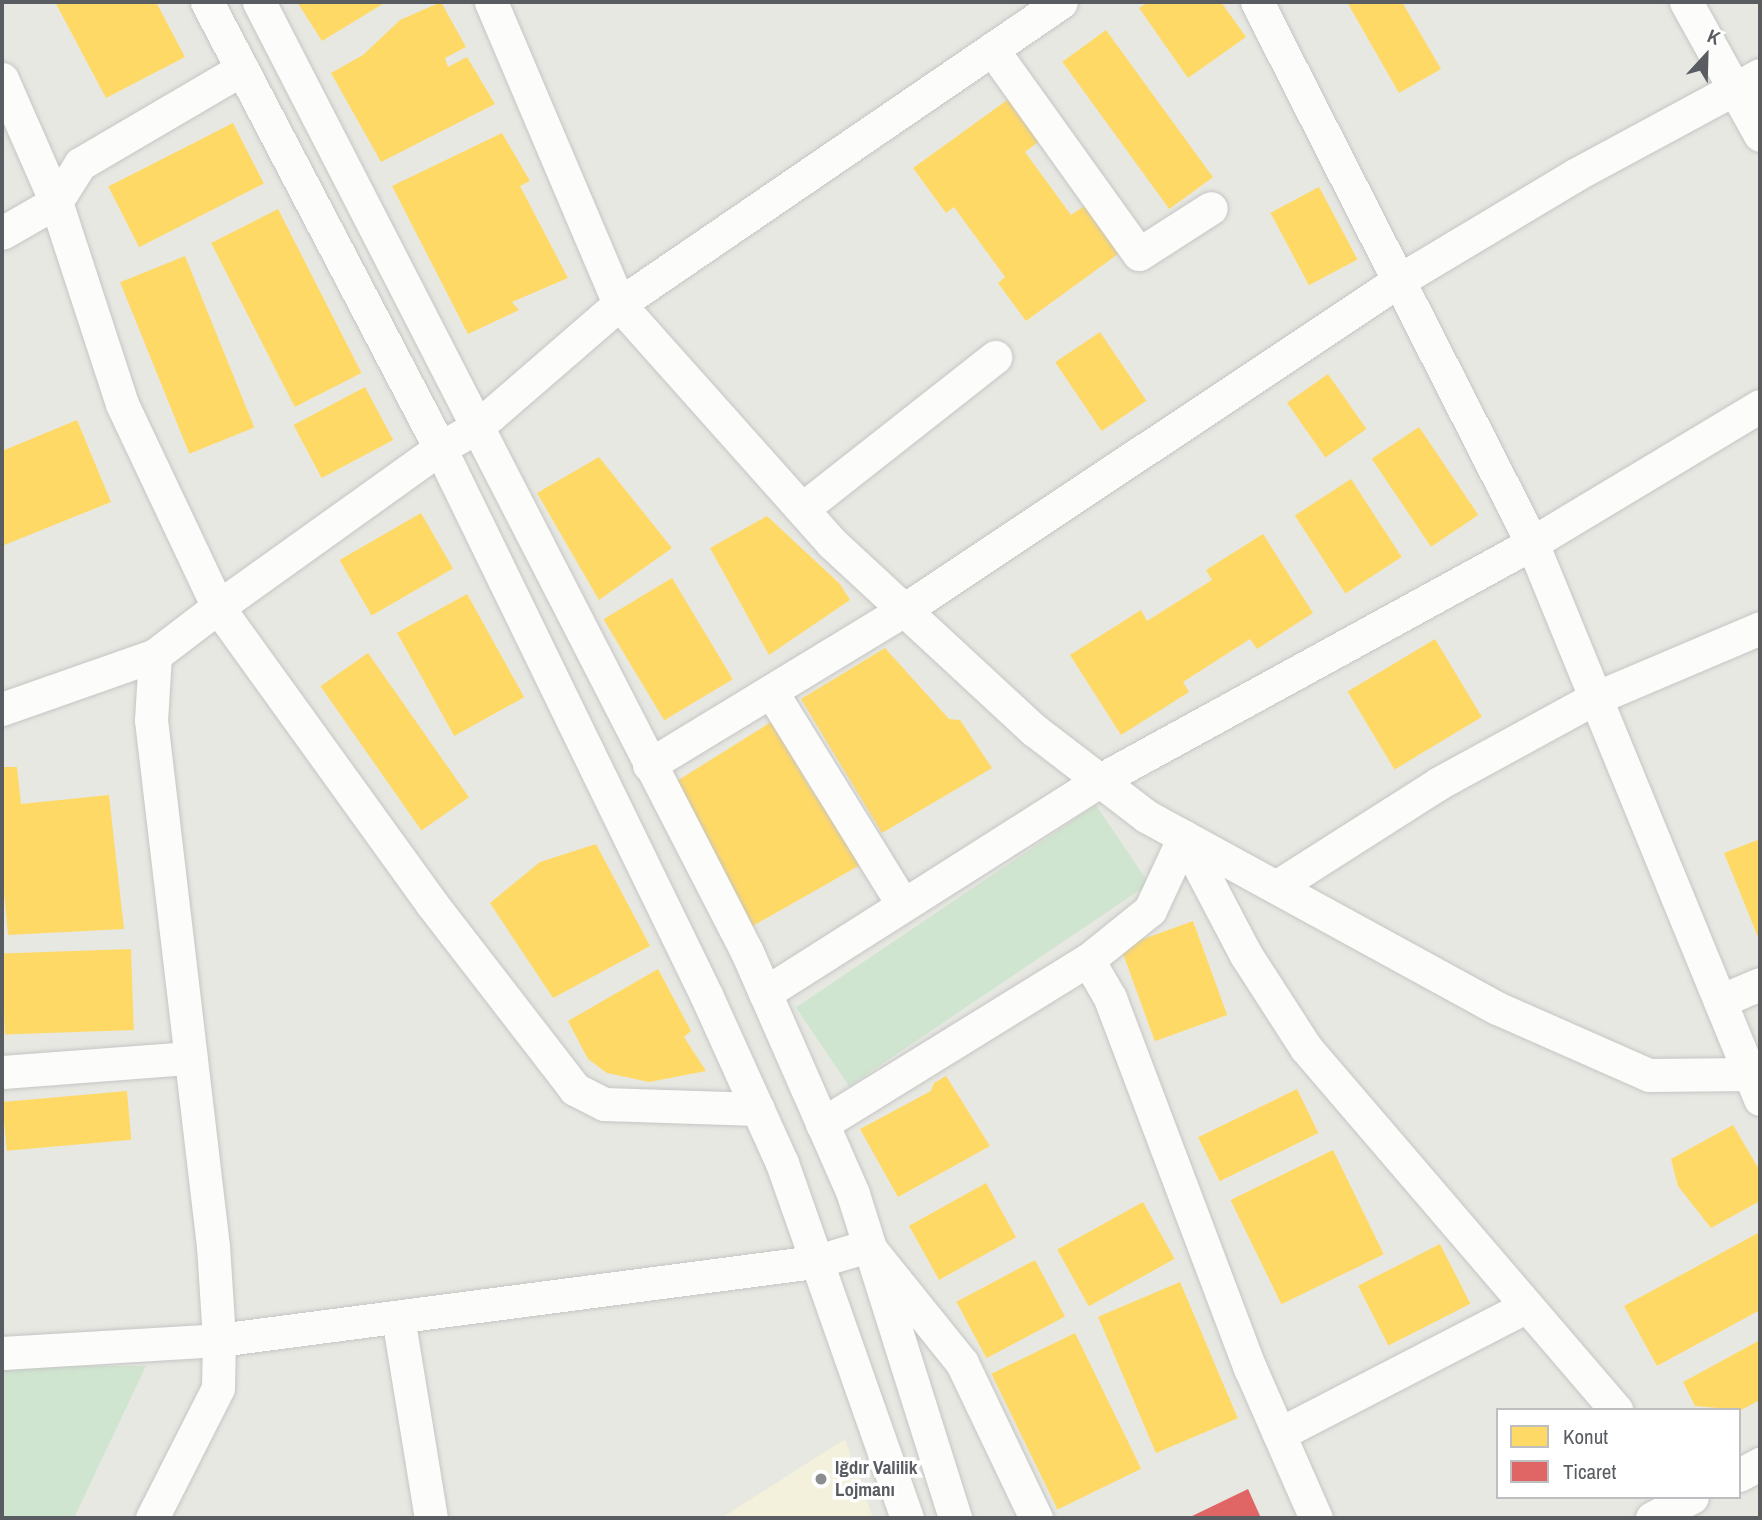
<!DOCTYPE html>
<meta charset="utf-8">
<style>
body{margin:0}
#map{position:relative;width:1762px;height:1520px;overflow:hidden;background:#e8e8e3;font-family:"Archivo Narrow",sans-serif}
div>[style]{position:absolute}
.commercial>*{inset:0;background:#f3f0db}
.green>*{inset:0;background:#d0e5d0;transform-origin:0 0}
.homes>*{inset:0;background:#ffd966;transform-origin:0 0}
.shops>*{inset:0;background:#e06666}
.roads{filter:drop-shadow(0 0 2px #c5c5c4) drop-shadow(0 0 2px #c5c5c4)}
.minor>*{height:33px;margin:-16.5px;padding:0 16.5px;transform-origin:16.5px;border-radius:16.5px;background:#fcfcfb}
.dots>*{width:19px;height:19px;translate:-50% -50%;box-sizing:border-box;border:4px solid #fff;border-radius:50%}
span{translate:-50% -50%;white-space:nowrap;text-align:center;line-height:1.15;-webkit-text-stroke:7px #fff;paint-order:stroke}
.poi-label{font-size:19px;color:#595c61;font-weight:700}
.left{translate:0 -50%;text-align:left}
.frame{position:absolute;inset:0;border:4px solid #595c61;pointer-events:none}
.legend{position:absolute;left:1496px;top:1408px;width:245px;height:91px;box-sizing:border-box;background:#fff;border:2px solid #bdbec0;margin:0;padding:9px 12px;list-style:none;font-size:21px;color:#595c61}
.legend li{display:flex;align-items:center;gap:14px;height:35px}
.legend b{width:35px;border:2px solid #bdbec0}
.north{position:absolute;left:1671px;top:21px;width:70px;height:70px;-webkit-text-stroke:5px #fff;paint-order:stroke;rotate:22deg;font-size:19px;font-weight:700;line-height:28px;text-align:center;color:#595c61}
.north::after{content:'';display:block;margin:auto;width:24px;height:32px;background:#595c61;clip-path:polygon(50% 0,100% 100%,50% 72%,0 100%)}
</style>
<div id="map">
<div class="commercial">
<div style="clip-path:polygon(845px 1439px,873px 1518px,721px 1518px)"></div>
</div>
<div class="green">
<div style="left:1096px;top:805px;width:95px;height:362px;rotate:56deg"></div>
<div style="clip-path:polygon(2px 1366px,146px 1366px,74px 1518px,2px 1518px)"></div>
</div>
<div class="homes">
<div style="clip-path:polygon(55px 2px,156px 2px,185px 57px,106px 98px)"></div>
<div style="clip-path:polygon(297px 2px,386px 2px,322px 41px)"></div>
<div style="clip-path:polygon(441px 2px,466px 47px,445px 58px,448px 67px,467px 57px,495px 104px,381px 162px,331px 73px,363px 55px,400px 20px)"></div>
<div style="clip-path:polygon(1148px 2px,1221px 2px,1246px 37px,1188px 78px,1139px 8px)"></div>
<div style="clip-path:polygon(1347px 2px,1402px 2px,1441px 69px,1399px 93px)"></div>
<div style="left:1106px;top:30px;width:182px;height:54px;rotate:54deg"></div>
<div style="clip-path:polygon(1010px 98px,1041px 140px,1025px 152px,1071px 215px,1090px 202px,1125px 249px,1026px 321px,998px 283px,1005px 277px,954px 207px,946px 213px,913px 168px)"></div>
<div style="left:233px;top:123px;width:68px;height:140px;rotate:63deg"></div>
<div style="clip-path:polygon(502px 133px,530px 181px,520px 186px,568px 278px,512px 302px,519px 310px,468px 334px,392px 186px)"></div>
<div style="left:1319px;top:187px;width:82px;height:55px;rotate:62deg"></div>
<div style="left:278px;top:209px;width:184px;height:75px;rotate:63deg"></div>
<div style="left:185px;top:256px;width:185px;height:70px;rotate:68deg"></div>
<div style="left:1100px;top:332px;width:83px;height:54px;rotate:56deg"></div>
<div style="left:1328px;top:374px;width:67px;height:50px;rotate:55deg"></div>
<div style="left:365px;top:387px;width:60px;height:81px;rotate:62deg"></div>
<div style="clip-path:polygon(77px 420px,111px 502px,2px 546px,2px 451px)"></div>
<div style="left:1419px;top:427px;width:106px;height:57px;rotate:56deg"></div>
<div style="clip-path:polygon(599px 457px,672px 548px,599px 600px,537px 493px)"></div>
<div style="left:1351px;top:479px;width:93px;height:67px;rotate:57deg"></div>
<div style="left:421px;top:513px;width:64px;height:94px;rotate:60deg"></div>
<div style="clip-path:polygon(767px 516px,840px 584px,850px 600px,769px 655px,710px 548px)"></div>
<div style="clip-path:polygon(1263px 534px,1313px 613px,1257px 649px,1250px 639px,1183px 682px,1189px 692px,1121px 735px,1070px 655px,1141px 610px,1147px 621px,1212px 580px,1206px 570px)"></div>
<div style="left:672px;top:578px;width:118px;height:80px;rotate:59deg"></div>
<div style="left:467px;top:594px;width:118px;height:80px;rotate:61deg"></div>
<div style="left:1435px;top:639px;width:91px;height:102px;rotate:59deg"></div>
<div style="clip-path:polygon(885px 648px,949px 719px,960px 720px,992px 768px,882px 833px,801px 699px)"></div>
<div style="left:368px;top:653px;width:176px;height:58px;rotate:55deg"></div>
<div style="clip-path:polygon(771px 722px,815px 796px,826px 800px,862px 864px,749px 928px,669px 786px)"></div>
<div style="clip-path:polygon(2px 767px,17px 767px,21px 804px,109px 795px,124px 929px,8px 935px,2px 870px)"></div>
<div style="clip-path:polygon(1760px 839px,1760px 942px,1724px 853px)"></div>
<div style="clip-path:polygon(596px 844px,650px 946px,553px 998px,490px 903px,540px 862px)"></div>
<div style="left:1193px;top:921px;width:100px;height:77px;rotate:70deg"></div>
<div style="left:131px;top:949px;width:81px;height:129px;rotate:88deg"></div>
<div style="clip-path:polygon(658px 969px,691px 1031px,684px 1037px,706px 1071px,649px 1082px,607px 1073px,588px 1059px,568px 1021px)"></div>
<div style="clip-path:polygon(946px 1076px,990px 1146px,898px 1197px,860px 1129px,931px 1091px,934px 1083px)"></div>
<div style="left:1297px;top:1089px;width:49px;height:110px;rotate:64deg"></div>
<div style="left:127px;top:1091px;width:49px;height:125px;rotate:85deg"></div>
<div style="clip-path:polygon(1733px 1125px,1760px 1171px,1760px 1201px,1711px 1228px,1678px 1186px,1671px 1159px)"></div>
<div style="left:1333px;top:1150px;width:116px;height:114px;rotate:64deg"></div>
<div style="left:986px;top:1183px;width:62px;height:88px;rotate:61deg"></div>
<div style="left:1143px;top:1202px;width:65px;height:98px;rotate:61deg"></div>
<div style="clip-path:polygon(1760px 1232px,1760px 1310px,1657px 1366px,1624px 1306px)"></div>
<div style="left:1440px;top:1244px;width:67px;height:92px;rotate:63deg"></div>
<div style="left:1035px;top:1260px;width:64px;height:89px;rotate:62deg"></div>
<div style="left:1180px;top:1282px;width:148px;height:89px;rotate:67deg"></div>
<div style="left:1075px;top:1333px;width:151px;height:93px;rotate:64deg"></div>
<div style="clip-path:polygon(1760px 1340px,1760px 1400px,1741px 1410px,1695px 1406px,1683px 1382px)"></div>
</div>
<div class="shops">
<div style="clip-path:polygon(1248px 1489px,1261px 1518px,1188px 1518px)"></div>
</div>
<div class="roads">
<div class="minor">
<div style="left:207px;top:2px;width:503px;rotate:62.42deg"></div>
<div style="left:440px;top:448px;width:610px;rotate:64.06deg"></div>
<div style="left:707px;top:997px;width:182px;rotate:65.7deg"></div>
<div style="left:782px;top:1163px;width:376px;rotate:70.6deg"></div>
<div style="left:259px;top:2px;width:1068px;rotate:62.81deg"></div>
<div style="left:747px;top:952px;width:264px;rotate:66.3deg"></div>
<div style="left:853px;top:1194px;width:340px;rotate:72.5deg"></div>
<div style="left:491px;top:2px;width:328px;rotate:67deg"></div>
<div style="left:619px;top:304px;width:320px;rotate:48.3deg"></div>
<div style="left:832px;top:543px;width:275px;rotate:42.8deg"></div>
<div style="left:1034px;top:730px;width:141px;rotate:37.5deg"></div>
<div style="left:1146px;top:816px;width:400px;rotate:28.7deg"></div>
<div style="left:1497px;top:1008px;width:166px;rotate:23.8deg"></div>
<div style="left:1649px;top:1075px;width:101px;rotate:-0.6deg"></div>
<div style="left:1257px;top:2px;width:607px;rotate:63.05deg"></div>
<div style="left:1532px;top:543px;width:601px;rotate:67.7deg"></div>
<div style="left:1686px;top:2px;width:152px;rotate:60.9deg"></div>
<div style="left:992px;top:49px;width:252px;rotate:54.4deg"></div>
<div style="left:1139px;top:254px;width:85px;rotate:-32.6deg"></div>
<div style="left:2px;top:79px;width:134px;rotate:66.3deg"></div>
<div style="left:56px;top:202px;width:213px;rotate:71.9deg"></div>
<div style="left:122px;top:404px;width:225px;rotate:64.7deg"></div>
<div style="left:218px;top:607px;width:79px;rotate:142.7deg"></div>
<div style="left:155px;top:655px;width:65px;rotate:93.5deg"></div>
<div style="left:151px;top:720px;width:530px;rotate:83.28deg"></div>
<div style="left:213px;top:1246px;width:94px;rotate:86.3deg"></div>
<div style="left:219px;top:1340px;width:48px;rotate:91.2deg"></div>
<div style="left:218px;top:1388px;width:146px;rotate:116.9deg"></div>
<div style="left:2px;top:233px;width:62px;rotate:-29.9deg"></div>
<div style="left:56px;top:202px;width:45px;rotate:-57.7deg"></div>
<div style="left:80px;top:164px;width:188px;rotate:-30.4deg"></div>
<div style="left:802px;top:509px;width:246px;rotate:-38.2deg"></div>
<div style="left:771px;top:691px;width:251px;rotate:58.3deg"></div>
<div style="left:2px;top:709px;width:162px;rotate:-19.4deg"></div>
<div style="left:649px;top:765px;width:298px;rotate:-31.3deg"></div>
<div style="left:904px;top:610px;width:594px;rotate:-33.66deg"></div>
<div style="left:1398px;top:281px;width:206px;rotate:-30.9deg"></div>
<div style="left:1575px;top:175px;width:210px;rotate:-28.4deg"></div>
<div style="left:1184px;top:837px;width:133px;rotate:62.3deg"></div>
<div style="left:1246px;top:955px;width:111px;rotate:57.2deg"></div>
<div style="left:1306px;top:1048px;width:477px;rotate:49.4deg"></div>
<div style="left:1276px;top:887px;width:193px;rotate:-32.5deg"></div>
<div style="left:1439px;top:783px;width:175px;rotate:-28.6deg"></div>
<div style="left:1593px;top:699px;width:181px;rotate:-23deg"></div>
<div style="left:1088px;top:960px;width:44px;rotate:59.9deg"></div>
<div style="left:1110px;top:998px;width:396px;rotate:69.3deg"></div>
<div style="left:1250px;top:1368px;width:164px;rotate:66.3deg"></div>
<div style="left:765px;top:993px;width:397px;rotate:-32.4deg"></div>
<div style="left:1100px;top:780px;width:493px;rotate:-28.7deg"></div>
<div style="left:1532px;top:543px;width:266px;rotate:-31deg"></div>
<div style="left:1720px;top:1001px;width:43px;rotate:-23deg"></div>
<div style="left:2px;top:1072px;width:189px;rotate:-4.3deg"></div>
<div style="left:758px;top:1109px;width:154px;rotate:-178.1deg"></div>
<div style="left:604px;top:1104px;width:33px;rotate:-153deg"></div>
<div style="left:575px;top:1089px;width:234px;rotate:-127.7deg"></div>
<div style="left:432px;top:904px;width:366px;rotate:-125.8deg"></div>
<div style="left:218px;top:607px;width:273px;rotate:-35.6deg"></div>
<div style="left:440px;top:448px;width:43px;rotate:-29.6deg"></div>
<div style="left:477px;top:427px;width:188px;rotate:-40.9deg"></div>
<div style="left:619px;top:304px;width:535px;rotate:-34.34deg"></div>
<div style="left:822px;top:1124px;width:312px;rotate:-31.7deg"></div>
<div style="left:1088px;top:960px;width:80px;rotate:-38.9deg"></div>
<div style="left:1150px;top:910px;width:81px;rotate:-65deg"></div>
<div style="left:398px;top:1317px;width:204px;rotate:80.7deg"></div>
<div style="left:2px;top:1353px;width:217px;rotate:-3.4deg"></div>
<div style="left:219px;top:1340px;width:600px;rotate:-7.47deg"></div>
<div style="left:814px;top:1262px;width:56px;rotate:-16.5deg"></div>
<div style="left:868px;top:1246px;width:150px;rotate:51.2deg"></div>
<div style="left:962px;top:1363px;width:172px;rotate:64.5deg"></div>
<div style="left:1279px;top:1434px;width:277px;rotate:-27.3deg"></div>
<div style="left:1739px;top:1475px;width:24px;rotate:-28deg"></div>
<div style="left:1652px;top:1518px;width:45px;rotate:-27.7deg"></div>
</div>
</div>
<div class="dots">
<div style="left:821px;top:1479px;background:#8b8d8e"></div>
</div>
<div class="poi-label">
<span class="left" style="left:835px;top:1479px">Iğdır Valilik<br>Lojmanı</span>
</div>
<div class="frame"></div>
<ul class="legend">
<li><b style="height:19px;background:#ffd966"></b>Konut</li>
<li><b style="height:19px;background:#e06666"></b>Ticaret</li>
</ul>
<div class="north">K</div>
</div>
